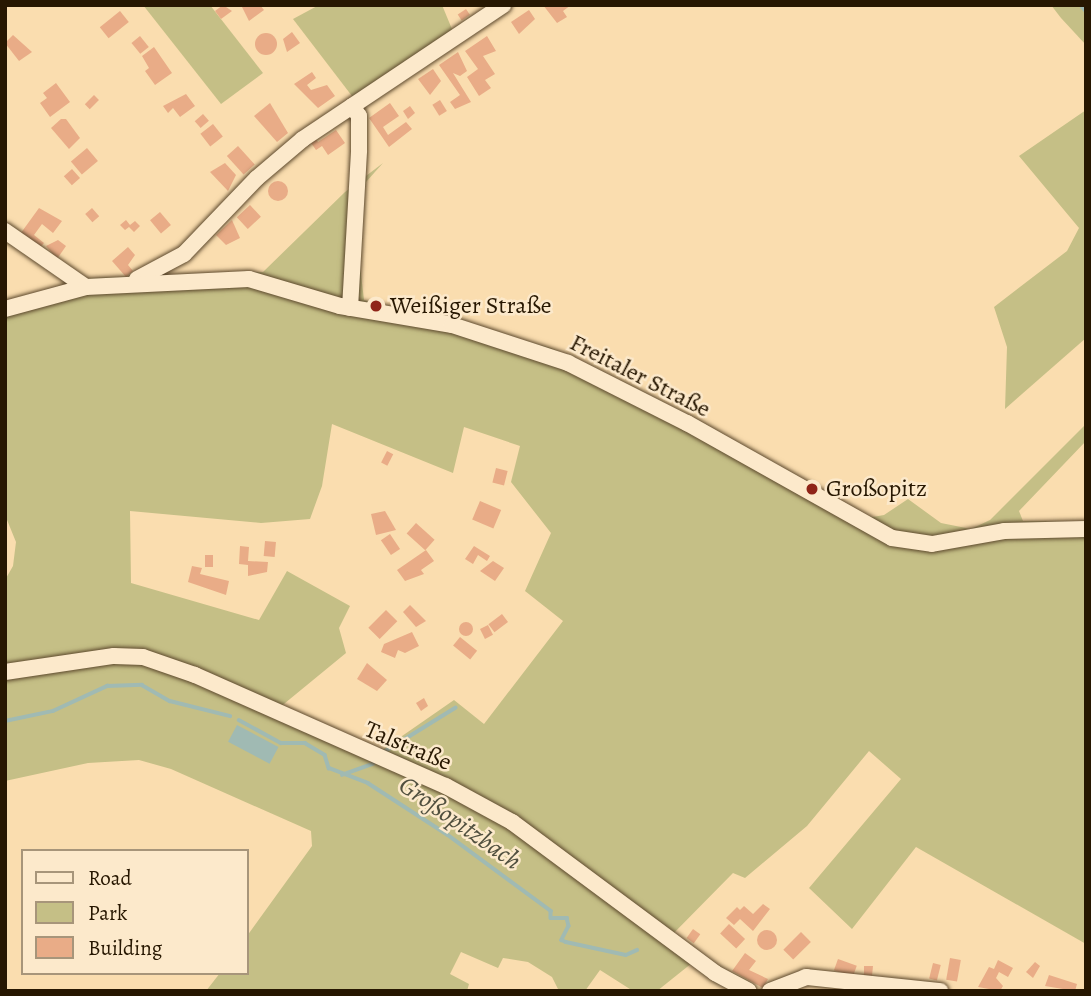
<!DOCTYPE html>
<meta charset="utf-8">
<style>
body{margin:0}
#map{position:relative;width:1091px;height:996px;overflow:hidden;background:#faddaf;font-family:Alegreya,serif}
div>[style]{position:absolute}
.green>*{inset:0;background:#c5bf86}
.water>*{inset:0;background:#a0bab3;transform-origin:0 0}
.stream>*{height:3.5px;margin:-1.75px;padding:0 1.75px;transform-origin:1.75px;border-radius:1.75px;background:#a0bab3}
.building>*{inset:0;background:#e9ac87;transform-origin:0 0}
.round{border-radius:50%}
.roads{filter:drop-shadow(0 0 2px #5c482c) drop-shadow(0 0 2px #5c482c)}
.minor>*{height:16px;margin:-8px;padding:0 8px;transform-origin:8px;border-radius:8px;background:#fce9cb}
.dots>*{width:19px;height:19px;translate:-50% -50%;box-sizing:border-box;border:4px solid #fce9cb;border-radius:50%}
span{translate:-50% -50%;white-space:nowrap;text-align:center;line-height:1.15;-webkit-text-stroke:5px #fce9cb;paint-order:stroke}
.poi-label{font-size:24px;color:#271701}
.left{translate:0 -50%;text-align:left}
.street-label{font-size:24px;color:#271701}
.water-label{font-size:26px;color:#51503f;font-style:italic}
.frame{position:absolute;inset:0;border:7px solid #271701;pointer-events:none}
.legend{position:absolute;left:21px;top:849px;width:228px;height:126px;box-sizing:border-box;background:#fce9cb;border:2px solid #a7957a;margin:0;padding:9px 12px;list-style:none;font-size:21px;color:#271701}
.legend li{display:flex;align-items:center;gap:14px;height:35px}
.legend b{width:35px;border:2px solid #a7957a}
</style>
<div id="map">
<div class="green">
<div style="clip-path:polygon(143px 5px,210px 5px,263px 73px,221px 104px)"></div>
<div style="clip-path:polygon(319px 5px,442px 5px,454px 34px,355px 100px,293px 19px)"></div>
<div style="clip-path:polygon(1051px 5px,1086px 5px,1086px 45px,1061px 18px)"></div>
<div style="clip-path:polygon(1086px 110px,1086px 338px,1005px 409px,1007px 347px,994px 307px,1067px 251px,1079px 228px,1019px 156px)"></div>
<div style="clip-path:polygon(evenodd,383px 163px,366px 182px,363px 199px,360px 266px,364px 300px,551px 348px,655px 399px,867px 518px,884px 515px,908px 499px,941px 523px,971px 529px,990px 520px,1086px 424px,1086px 441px,1019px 511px,1023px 521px,1086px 522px,1086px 944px,916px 847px,852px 929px,809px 888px,901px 779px,869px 751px,807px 826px,745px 878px,733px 873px,666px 941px,692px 963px,657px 991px,633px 991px,600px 970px,585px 991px,559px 991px,552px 977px,528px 962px,503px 958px,498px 968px,461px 952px,450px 974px,469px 984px,467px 991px,206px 991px,220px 973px,247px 973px,247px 936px,312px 846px,311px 831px,171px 769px,139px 760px,88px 763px,5px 781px,5px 580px,13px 566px,16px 542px,5px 515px,5px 303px,91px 278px,263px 272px,345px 192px,383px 163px,332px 424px,453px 473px,464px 427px,520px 446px,511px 482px,551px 533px,525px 591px,563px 621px,484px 724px,454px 700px,379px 752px,279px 708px,346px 653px,339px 628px,350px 606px,287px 571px,259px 620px,131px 583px,130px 511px,261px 523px,310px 519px,322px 486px,332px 424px)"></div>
</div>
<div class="water">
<div style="left:237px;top:725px;width:47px;height:19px;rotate:28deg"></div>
</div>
<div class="stream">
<div style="left:1081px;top:5px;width:8px;rotate:50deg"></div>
<div style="left:239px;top:720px;width:48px;rotate:28.7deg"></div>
<div style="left:281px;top:743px;width:24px"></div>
<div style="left:305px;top:743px;width:23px;rotate:31deg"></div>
<div style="left:325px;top:755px;width:14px;rotate:73deg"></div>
<div style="left:329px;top:768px;width:42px;rotate:21deg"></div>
<div style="left:368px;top:783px;width:95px;rotate:33deg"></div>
<div style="left:448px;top:835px;width:128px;rotate:36.4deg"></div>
<div style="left:551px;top:911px;width:7px;rotate:90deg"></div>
<div style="left:551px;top:918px;width:16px"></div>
<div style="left:567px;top:918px;width:8px;rotate:76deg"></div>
<div style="left:569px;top:926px;width:16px;rotate:117deg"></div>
<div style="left:562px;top:940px;width:4px;rotate:27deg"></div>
<div style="left:566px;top:942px;width:61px;rotate:12.2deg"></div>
<div style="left:626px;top:955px;width:12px;rotate:-24deg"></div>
<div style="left:5px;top:721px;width:49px;rotate:-11.8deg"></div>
<div style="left:53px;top:711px;width:60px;rotate:-24.8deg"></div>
<div style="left:107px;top:686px;width:35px;rotate:-2deg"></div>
<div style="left:142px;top:685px;width:32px;rotate:30deg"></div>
<div style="left:170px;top:701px;width:62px;rotate:14deg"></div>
<div style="left:384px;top:752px;width:84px;rotate:-31.8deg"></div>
<div style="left:342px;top:775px;width:33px;rotate:-20deg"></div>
</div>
<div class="building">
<div style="clip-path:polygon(223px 5px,232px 11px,221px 19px,215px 11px)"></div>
<div style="clip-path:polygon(241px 5px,260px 5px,264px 10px,249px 21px)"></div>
<div style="clip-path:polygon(543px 5px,571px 5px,563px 11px,567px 17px,557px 23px)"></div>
<div style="left:466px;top:9px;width:7px;height:10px;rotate:56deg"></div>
<div style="clip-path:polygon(529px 10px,535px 19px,519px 34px,511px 22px)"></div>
<div style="left:120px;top:11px;width:14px;height:26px;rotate:51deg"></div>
<div style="clip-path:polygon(292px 32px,300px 43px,287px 52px,283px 39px)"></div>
<div class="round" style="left:255px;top:33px;width:22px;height:22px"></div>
<div style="clip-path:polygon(13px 35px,32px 52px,19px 61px,5px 43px)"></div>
<div style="left:140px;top:36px;width:14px;height:11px;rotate:51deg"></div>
<div style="clip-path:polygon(487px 36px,496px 51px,483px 56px,495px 74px,485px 80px,491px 88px,479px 96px,467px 77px,478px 69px,465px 51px)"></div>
<div style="clip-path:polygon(154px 47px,172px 73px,155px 85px,145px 71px,149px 68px,142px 56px)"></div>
<div style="clip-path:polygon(458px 52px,467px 71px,460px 76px,453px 73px,471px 102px,455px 109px,450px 102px,460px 95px,439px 65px)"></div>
<div style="clip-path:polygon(433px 69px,441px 81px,430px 95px,418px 79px)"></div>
<div style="clip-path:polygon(312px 72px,316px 78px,307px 85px,311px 90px,327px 85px,335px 96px,318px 108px,294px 84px)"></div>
<div style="clip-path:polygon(56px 83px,70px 102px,50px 117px,40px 103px,47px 98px,43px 93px)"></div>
<div style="clip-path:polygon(186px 94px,195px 106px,180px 117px,173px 108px,168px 113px,163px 106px)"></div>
<div style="left:94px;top:95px;width:7px;height:13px;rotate:45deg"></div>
<div style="left:440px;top:100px;width:13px;height:9px;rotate:58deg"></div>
<div style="clip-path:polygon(270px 103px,288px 133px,277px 142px,254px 116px)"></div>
<div style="clip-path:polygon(390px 103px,399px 116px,383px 127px,388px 135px,406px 122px,412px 129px,389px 147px,369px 118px)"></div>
<div style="clip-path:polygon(410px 106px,415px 113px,408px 119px,403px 111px)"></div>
<div style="left:203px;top:114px;width:9px;height:11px;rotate:49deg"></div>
<div style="clip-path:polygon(61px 119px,66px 119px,80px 138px,69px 149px,51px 128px)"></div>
<div style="left:213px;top:124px;width:16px;height:16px;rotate:52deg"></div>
<div style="clip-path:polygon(336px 130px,345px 143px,328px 155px,322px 146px,316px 150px,309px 140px,314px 136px,318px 142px)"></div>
<div style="left:238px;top:146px;width:25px;height:15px;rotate:48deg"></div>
<div style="left:87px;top:148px;width:17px;height:21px;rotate:50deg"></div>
<div style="clip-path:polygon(225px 163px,236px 175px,228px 191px,210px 172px)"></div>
<div style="left:72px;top:169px;width:12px;height:11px;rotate:48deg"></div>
<div class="round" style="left:268px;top:181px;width:20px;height:20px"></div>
<div style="left:250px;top:205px;width:16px;height:18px;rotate:47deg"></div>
<div style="clip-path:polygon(39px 208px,62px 221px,53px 233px,42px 224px,34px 235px,44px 243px,37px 251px,18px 237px)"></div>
<div style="left:92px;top:208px;width:11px;height:9px;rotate:49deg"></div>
<div style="left:160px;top:212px;width:17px;height:13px;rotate:50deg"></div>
<div style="clip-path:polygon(126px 220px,130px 225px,135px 221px,140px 226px,134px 232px,129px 227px,125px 230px,120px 225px)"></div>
<div style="clip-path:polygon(232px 220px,240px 238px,226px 245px,216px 235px)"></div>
<div style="clip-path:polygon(58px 240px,66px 246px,57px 259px,46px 246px)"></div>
<div style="clip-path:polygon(128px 247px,135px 255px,128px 265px,133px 271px,126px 277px,112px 261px)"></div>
<div style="left:387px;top:451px;width:7px;height:13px;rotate:27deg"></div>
<div style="left:496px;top:468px;width:12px;height:15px;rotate:14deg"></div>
<div style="left:480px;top:501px;width:23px;height:20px;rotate:23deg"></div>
<div style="clip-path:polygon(385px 511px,396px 530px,376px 535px,371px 514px)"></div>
<div style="left:416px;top:523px;width:25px;height:14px;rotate:42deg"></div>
<div style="left:390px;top:534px;width:18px;height:11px;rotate:56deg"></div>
<div style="left:265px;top:541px;width:11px;height:15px;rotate:5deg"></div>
<div style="clip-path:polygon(240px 546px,249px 547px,248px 561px,268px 562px,267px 572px,248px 576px,248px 565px,239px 564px)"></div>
<div style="clip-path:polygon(474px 546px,490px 556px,487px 561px,478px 555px,473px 564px,465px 559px)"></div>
<div style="clip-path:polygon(426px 550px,434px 561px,421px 570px,424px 574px,405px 581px,397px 570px)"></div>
<div style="left:205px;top:555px;width:8px;height:12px"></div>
<div style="clip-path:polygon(493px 561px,504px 568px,495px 581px,480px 571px)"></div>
<div style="clip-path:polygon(192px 566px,202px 568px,200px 574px,229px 581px,226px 595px,188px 582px)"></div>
<div style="clip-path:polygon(410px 605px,426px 621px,416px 627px,403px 612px)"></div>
<div style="left:386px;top:610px;width:16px;height:25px;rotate:45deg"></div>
<div style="left:502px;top:614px;width:10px;height:17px;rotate:53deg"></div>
<div class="round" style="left:459px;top:622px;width:14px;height:14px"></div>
<div style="left:488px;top:625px;width:11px;height:9px;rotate:63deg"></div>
<div style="clip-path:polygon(412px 632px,419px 646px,405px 653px,398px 650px,395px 658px,381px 652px,384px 644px)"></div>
<div style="left:460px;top:637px;width:22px;height:11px;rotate:39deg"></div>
<div style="clip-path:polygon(367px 663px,387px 680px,377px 691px,357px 679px)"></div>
<div style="clip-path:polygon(424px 698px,428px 706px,421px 711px,416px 703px)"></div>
<div style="clip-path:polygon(763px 904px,770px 909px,753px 931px,740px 919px,734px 925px,726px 918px,737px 907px,740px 910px,744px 906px,753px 914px)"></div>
<div style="left:729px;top:924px;width:22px;height:13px;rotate:43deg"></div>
<div style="left:693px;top:929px;width:9px;height:11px;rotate:36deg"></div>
<div class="round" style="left:757px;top:930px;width:20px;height:20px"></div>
<div style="left:801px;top:932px;width:14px;height:25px;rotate:45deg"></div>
<div style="clip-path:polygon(745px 953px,756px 961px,749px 970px,768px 979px,763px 988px,732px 971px)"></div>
<div style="left:950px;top:958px;width:11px;height:22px;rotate:10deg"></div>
<div style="left:838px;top:959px;width:20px;height:12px;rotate:20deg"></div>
<div style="clip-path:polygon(998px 960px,1013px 968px,1008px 977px,999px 972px,996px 978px,1003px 986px,1000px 991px,978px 987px,989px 967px,994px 969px)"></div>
<div style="clip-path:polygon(1035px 962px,1040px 966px,1033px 978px,1026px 972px)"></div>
<div style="left:933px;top:963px;width:8px;height:16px;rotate:14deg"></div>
<div style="clip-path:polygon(864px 966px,873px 966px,872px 976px,864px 975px)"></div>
<div style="clip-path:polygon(1049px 975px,1077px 984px,1075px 991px,1045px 986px)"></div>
</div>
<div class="roads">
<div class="minor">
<div style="left:5px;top:231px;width:98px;rotate:34.7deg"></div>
<div style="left:137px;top:279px;width:53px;rotate:-28deg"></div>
<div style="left:184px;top:254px;width:105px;rotate:-46.2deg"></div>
<div style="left:257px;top:178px;width:60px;rotate:-40.3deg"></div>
<div style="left:303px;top:139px;width:241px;rotate:-33.8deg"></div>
<div style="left:350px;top:308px;width:158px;rotate:-86.7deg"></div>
<div style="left:359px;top:150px;width:34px;rotate:-90deg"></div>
<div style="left:359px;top:116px;width:12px;rotate:-125deg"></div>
<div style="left:5px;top:309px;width:84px;rotate:-15.2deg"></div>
<div style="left:86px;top:287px;width:163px;rotate:-2.8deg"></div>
<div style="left:249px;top:279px;width:95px;rotate:16.5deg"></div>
<div style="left:340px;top:306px;width:114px;rotate:9.6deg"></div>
<div style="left:452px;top:325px;width:122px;rotate:18.1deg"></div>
<div style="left:568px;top:363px;width:133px;rotate:26.8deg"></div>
<div style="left:687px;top:423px;width:235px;rotate:29.3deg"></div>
<div style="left:892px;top:538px;width:40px;rotate:8.5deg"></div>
<div style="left:932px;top:544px;width:73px;rotate:-10.2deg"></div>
<div style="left:1004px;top:531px;width:82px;rotate:-1.4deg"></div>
<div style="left:5px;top:672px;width:110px;rotate:-8.4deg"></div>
<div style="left:114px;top:656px;width:29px;rotate:2deg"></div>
<div style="left:143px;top:657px;width:55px;rotate:19.1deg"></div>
<div style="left:195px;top:675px;width:274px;rotate:23.9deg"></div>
<div style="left:446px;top:786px;width:75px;rotate:28.6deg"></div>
<div style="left:512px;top:822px;width:253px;rotate:36.6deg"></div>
<div style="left:715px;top:973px;width:38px;rotate:28deg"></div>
<div style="left:770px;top:991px;width:39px;rotate:-21deg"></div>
<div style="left:806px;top:977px;width:135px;rotate:6deg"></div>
</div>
</div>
<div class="dots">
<div style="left:376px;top:306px;background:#8f2418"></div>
<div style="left:812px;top:489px;background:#8f2418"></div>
</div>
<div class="poi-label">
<span class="left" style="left:390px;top:306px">Weißiger Straße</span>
<span class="left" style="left:826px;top:489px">Großopitz</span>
</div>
<div class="street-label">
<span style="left:640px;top:376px;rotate:27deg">Freitaler Straße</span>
<span style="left:408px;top:746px;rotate:23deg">Talstraße</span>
</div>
<div class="water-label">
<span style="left:460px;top:823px;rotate:35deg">Großopitzbach</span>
</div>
<div class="frame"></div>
<ul class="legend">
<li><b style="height:9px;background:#fce9cb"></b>Road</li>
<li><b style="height:19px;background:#c5bf86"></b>Park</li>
<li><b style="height:19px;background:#e9ac87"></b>Building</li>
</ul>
</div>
